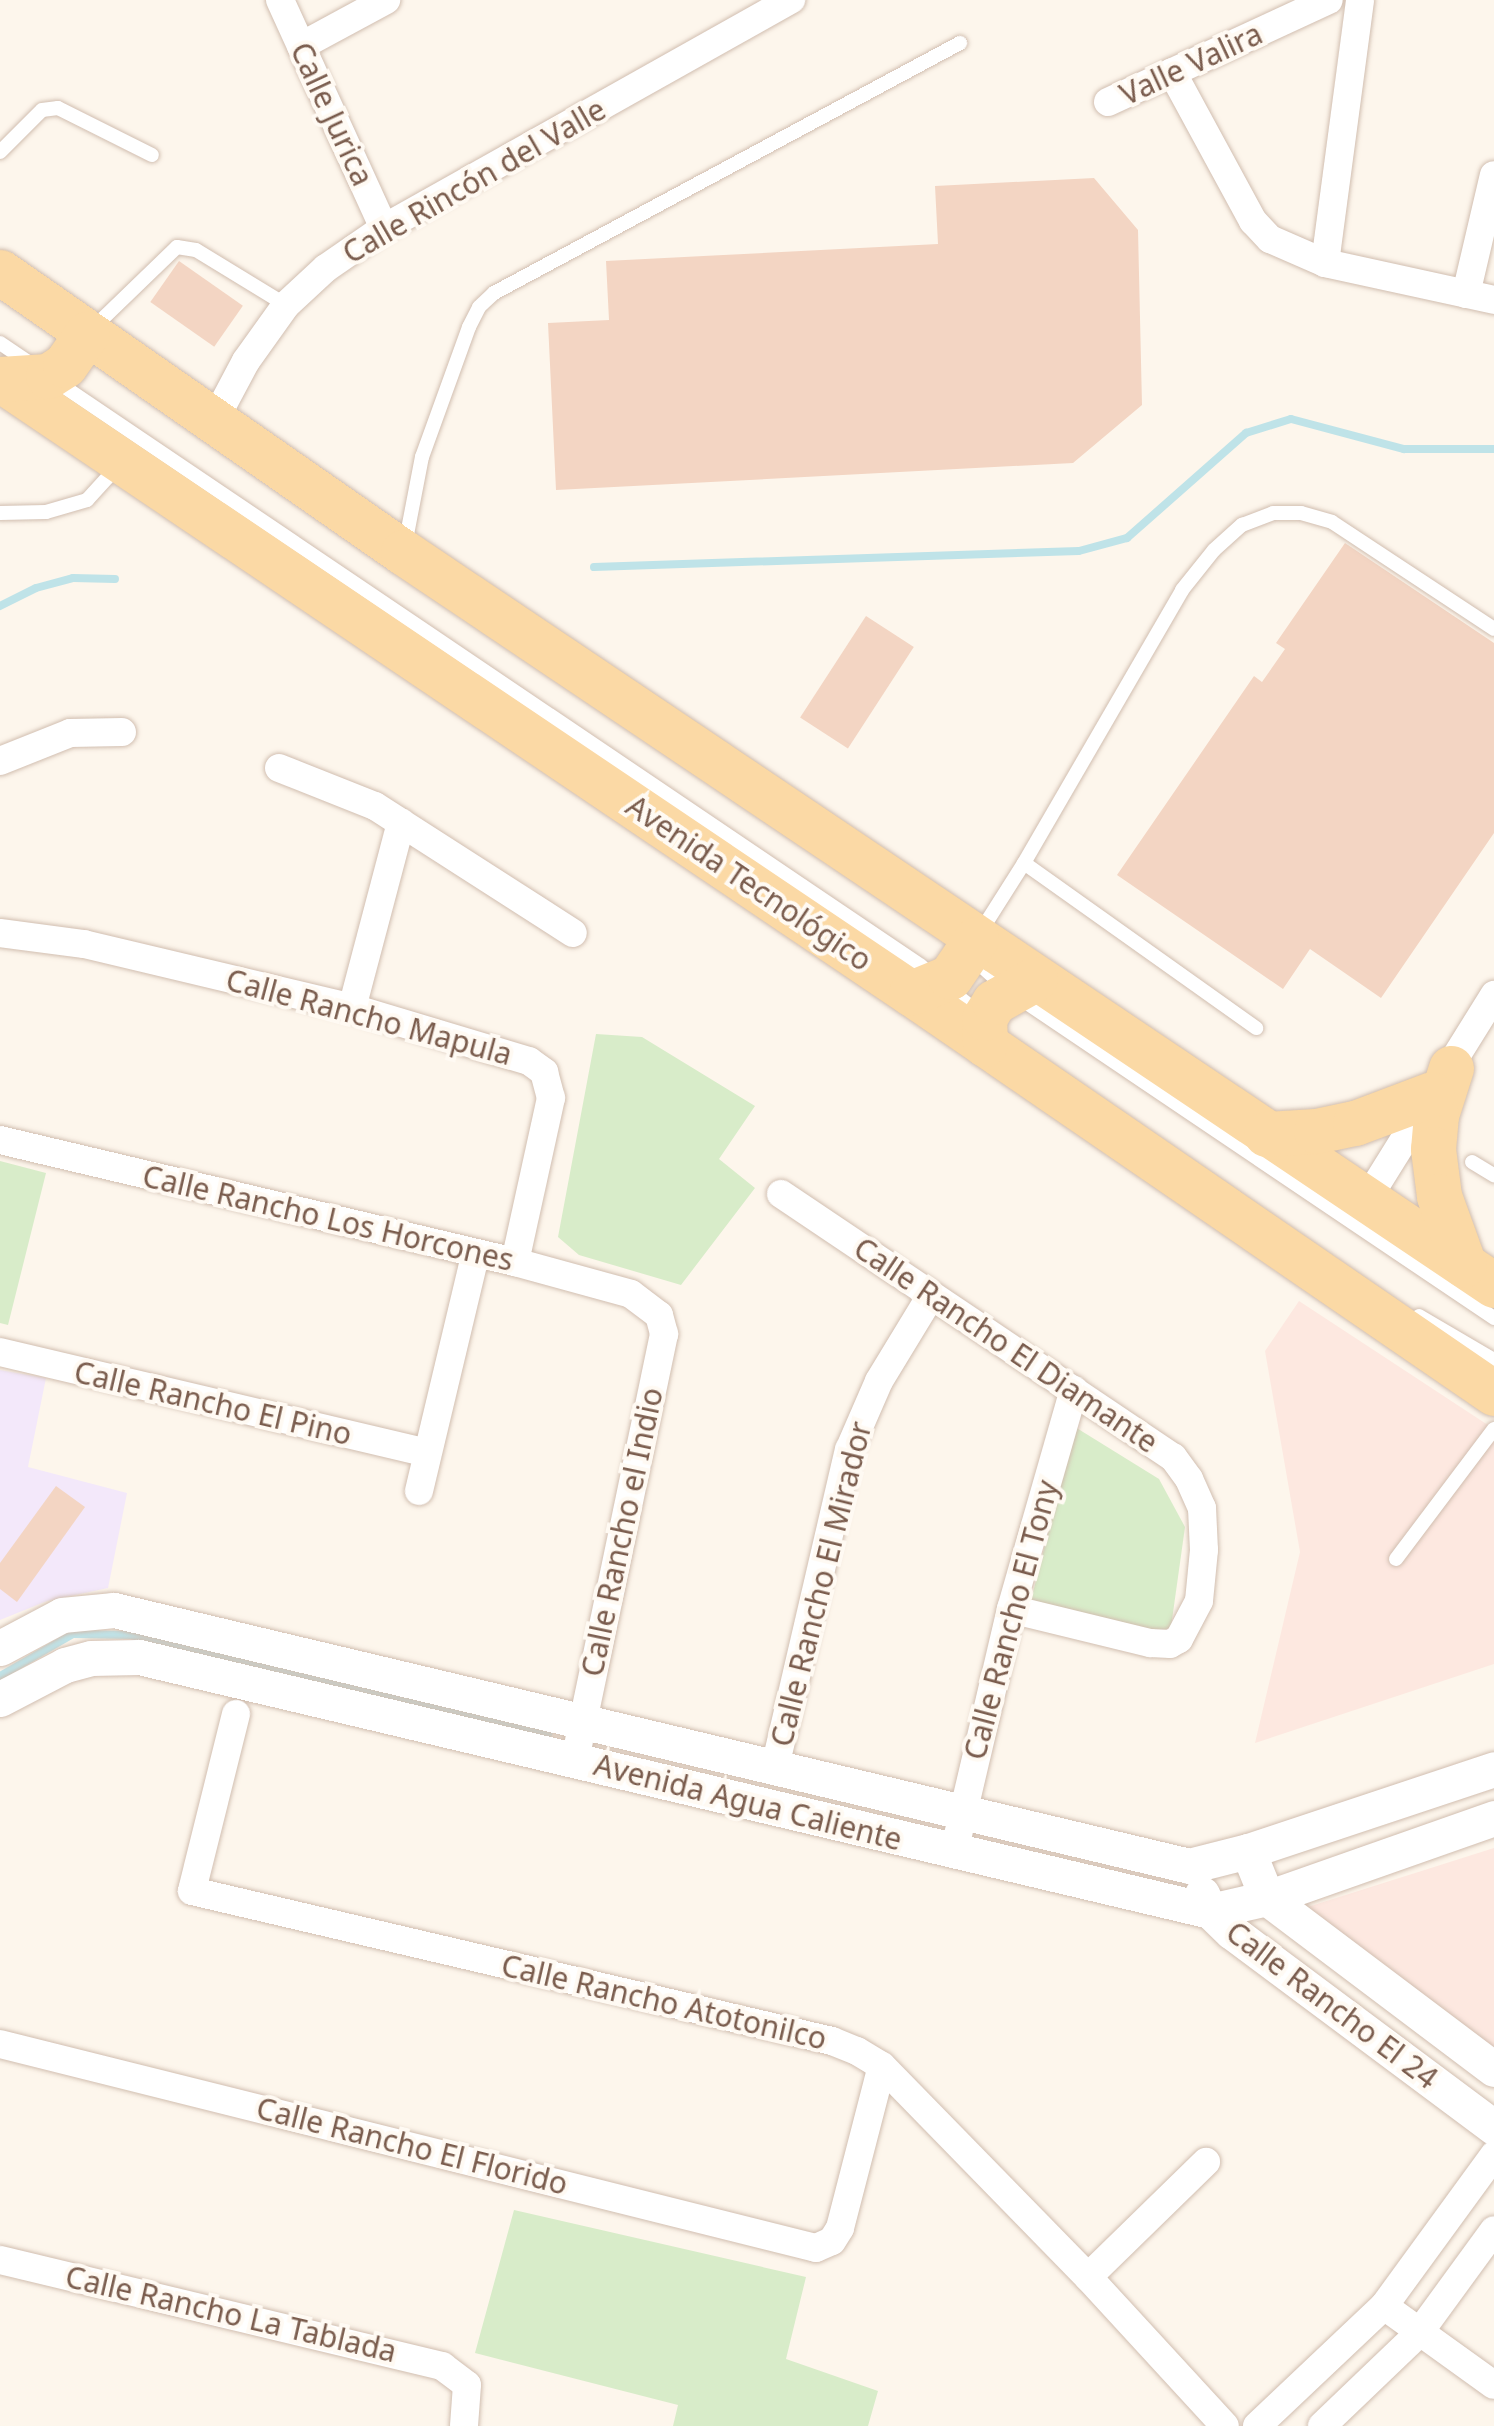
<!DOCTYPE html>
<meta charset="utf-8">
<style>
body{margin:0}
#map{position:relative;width:1494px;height:2426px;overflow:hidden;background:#fdf6ec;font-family:"Noto Sans",sans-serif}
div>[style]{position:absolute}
.commercial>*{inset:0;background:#fde8e0}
.education>*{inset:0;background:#f3e8fa}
.green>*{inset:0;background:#d8ecc9}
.stream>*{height:8px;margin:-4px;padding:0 4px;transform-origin:4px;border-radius:4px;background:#bfe3e8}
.building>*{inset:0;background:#f3d5c3;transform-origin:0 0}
.roads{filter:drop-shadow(0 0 2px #d1beb0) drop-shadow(0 0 2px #d1beb0)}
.service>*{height:14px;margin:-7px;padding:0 7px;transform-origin:7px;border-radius:7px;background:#fff}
.minor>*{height:28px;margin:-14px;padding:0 14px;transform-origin:14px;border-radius:14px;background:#fff}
.tertiary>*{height:35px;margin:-17.5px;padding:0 17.5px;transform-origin:17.5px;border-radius:17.5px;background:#fff}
.primary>*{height:45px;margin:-22.5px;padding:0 22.5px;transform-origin:22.5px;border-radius:22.5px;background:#fbd9a5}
span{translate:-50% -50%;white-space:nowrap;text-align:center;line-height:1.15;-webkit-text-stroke:8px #fffaf3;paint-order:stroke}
.street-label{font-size:30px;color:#7a5c4d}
</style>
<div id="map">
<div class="commercial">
<div style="clip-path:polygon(1299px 1301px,1494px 1429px,1494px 1664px,1255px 1743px,1300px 1552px,1265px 1351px)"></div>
<div style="clip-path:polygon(1494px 1848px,1494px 2047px,1295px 1911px)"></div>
</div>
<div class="education">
<div style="clip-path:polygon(0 1370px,46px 1378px,28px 1467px,127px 1493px,108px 1588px,47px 1601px,0 1620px)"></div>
</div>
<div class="green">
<div style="clip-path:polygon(596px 1034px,642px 1037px,755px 1106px,719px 1159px,755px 1188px,681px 1285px,579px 1255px,558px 1237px)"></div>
<div style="clip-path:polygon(0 1161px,46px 1173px,8px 1325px,0 1323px)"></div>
<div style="clip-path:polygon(1075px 1427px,1159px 1479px,1185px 1527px,1171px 1627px,1148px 1637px,1028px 1612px)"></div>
<div style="clip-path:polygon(514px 2210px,806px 2277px,786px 2359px,878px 2391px,868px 2426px,673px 2426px,678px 2405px,475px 2353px)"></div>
</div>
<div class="stream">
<div style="left:594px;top:567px;width:485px;rotate:-1.9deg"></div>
<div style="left:1079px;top:551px;width:50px;rotate:-15.2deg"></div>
<div style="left:1127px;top:538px;width:159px;rotate:-41.4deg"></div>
<div style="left:1246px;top:433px;width:47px;rotate:-17.3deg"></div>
<div style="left:1291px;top:419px;width:117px;rotate:14.9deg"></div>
<div style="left:1404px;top:449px;width:90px"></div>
<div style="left:0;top:606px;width:40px;rotate:-26.6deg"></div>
<div style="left:36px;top:588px;width:38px;rotate:-15deg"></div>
<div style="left:73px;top:578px;width:42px;rotate:1.4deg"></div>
<div style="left:0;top:1676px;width:84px;rotate:-29.9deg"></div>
<div style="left:73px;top:1634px;width:58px;rotate:1deg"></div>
<div style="left:131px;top:1635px;width:429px;rotate:13.2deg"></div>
</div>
<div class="building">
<div style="clip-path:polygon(1094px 178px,1138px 230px,1142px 405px,1073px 463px,556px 490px,548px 323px,609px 320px,606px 261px,938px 244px,935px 186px)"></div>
<div style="left:179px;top:261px;width:78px;height:50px;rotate:35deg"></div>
<div style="clip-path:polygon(1345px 543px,1494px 643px,1494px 833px,1381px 998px,1310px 949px,1283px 989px,1117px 875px,1254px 676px,1262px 682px,1285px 649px,1276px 643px)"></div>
<div style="left:866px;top:616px;width:57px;height:121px;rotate:33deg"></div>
<div style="clip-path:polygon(56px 1486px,85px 1507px,17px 1602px,0 1589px,0 1563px)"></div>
</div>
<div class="roads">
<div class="service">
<div style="left:0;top:152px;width:59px;rotate:-45deg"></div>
<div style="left:42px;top:110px;width:16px;rotate:-7deg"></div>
<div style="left:58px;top:108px;width:105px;rotate:26.6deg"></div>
<div style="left:92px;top:329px;width:118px;rotate:-44deg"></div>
<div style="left:177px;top:247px;width:19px;rotate:9deg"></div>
<div style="left:196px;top:250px;width:105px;rotate:31.4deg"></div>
<div style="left:0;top:343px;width:40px;rotate:34deg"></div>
<div style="left:54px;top:380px;width:1046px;rotate:34.05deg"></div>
<div style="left:921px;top:966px;width:77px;rotate:39.2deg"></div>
<div style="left:0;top:513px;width:46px;rotate:-1.2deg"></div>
<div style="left:46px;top:512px;width:43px;rotate:-16.3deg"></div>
<div style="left:87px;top:500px;width:46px;rotate:-47.6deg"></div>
<div style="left:405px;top:545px;width:90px;rotate:-79.1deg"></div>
<div style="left:422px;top:457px;width:138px;rotate:-70.1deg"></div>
<div style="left:469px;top:327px;width:22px;rotate:-63deg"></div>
<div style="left:479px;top:307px;width:21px;rotate:-43deg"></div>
<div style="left:494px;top:293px;width:529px;rotate:-28.21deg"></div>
<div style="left:1024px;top:863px;width:315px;rotate:-59.9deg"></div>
<div style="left:1182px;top:590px;width:51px;rotate:-51.3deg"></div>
<div style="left:1214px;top:550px;width:38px;rotate:-42deg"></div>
<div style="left:1242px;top:525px;width:33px;rotate:-21deg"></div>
<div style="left:1273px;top:513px;width:28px"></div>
<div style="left:1301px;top:513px;width:32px;rotate:16deg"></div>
<div style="left:1332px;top:522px;width:194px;rotate:33.4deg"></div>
<div style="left:979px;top:934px;width:84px;rotate:-57.6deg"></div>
<div style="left:1024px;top:863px;width:285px;rotate:35.4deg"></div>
<div style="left:976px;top:961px;width:45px;rotate:42.3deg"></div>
<div style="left:1009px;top:991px;width:585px;rotate:33.99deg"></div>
<div style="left:1472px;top:1162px;width:26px;rotate:31deg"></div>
<div style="left:1419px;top:1316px;width:87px;rotate:30.4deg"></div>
<div style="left:1396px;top:1559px;width:163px;rotate:-53deg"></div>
</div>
<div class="minor">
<div style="left:280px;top:0;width:251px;rotate:65.5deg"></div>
<div style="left:301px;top:46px;width:97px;rotate:-28.4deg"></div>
<div style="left:1172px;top:72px;width:170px;rotate:61.5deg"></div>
<div style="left:1253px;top:221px;width:25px;rotate:47deg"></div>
<div style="left:1270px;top:239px;width:60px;rotate:23.6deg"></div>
<div style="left:1325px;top:263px;width:173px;rotate:12.3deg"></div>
<div style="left:1108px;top:102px;width:243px;rotate:-24.8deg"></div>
<div style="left:1325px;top:263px;width:265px;rotate:-82.4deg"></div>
<div style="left:1466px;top:294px;width:122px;rotate:-76.8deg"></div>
<div style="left:213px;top:423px;width:70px;rotate:-62deg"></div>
<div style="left:246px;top:361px;width:69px;rotate:-54.5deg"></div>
<div style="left:286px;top:305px;width:54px;rotate:-42.8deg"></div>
<div style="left:326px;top:268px;width:70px;rotate:-34.6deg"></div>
<div style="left:384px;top:228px;width:467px;rotate:-29.3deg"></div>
<div style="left:0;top:761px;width:75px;rotate:-21.8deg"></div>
<div style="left:70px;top:733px;width:52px;rotate:-1.1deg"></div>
<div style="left:279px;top:768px;width:103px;rotate:21.6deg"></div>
<div style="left:375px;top:806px;width:235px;rotate:32.7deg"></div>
<div style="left:0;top:933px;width:85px;rotate:7.5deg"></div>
<div style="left:84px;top:944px;width:276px;rotate:13.4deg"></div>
<div style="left:352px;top:1008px;width:185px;rotate:16.7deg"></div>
<div style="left:529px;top:1061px;width:19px;rotate:36deg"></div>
<div style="left:544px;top:1072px;width:27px;rotate:75deg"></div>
<div style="left:551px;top:1098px;width:168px;rotate:102.4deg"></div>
<div style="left:352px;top:1008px;width:192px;rotate:-75.2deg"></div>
<div style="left:0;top:1140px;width:529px;rotate:13.33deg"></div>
<div style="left:515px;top:1262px;width:120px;rotate:15.4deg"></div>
<div style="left:631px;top:1294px;width:35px;rotate:37deg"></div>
<div style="left:659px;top:1315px;width:20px;rotate:75deg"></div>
<div style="left:664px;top:1334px;width:435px;rotate:101.8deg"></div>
<div style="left:781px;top:1194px;width:472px;rotate:33.9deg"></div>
<div style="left:1173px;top:1457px;width:27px;rotate:54deg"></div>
<div style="left:1189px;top:1479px;width:32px;rotate:66deg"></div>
<div style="left:1202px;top:1508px;width:42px;rotate:87.3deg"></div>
<div style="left:1204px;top:1550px;width:51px;rotate:95.6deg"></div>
<div style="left:1199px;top:1601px;width:43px;rotate:117.8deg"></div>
<div style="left:1179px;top:1639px;width:10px;rotate:151deg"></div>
<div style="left:1170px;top:1644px;width:20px;rotate:-177deg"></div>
<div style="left:1150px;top:1643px;width:143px;rotate:-166.3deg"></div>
<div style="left:1366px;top:1201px;width:243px;rotate:-58.1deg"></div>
<div style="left:0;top:1352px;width:438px;rotate:13.3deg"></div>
<div style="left:419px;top:1491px;width:242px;rotate:-76.6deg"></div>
<div style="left:236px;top:1714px;width:182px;rotate:104deg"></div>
<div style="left:192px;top:1891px;width:657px;rotate:13.19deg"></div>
<div style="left:832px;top:2041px;width:27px;rotate:22deg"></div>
<div style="left:857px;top:2051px;width:29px;rotate:31deg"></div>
<div style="left:882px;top:2066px;width:295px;rotate:45.7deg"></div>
<div style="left:1088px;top:2277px;width:202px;rotate:47.4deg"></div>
<div style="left:775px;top:1767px;width:326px;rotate:-76.9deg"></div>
<div style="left:849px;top:1450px;width:75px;rotate:-66.5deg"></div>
<div style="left:879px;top:1381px;width:98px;rotate:-58.7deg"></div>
<div style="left:954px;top:1852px;width:250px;rotate:-76.8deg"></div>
<div style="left:1011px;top:1609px;width:228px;rotate:-74deg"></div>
<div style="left:0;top:2044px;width:841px;rotate:14.04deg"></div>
<div style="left:816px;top:2248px;width:17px;rotate:-24deg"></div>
<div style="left:832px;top:2241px;width:15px;rotate:-58deg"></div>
<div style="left:840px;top:2228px;width:167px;rotate:-75.5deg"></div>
<div style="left:0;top:2260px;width:455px;rotate:13.5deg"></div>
<div style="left:442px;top:2366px;width:31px;rotate:37deg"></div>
<div style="left:467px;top:2385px;width:41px;rotate:94.2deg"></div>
<div style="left:1088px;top:2277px;width:165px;rotate:-44.3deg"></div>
<div style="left:1384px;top:2306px;width:135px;rotate:35.7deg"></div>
<div style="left:1257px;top:2426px;width:175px;rotate:-43.4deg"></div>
<div style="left:1384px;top:2306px;width:187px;rotate:-53.9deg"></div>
<div style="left:1322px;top:2426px;width:134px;rotate:-43.8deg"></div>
<div style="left:1419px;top:2333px;width:127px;rotate:-53.9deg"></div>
</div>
<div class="tertiary">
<div style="left:0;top:1648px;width:70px;rotate:-28deg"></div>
<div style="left:62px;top:1615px;width:52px;rotate:-5.5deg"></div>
<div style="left:114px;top:1610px;width:1105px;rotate:13.39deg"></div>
<div style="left:1189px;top:1866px;width:61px;rotate:-14.3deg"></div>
<div style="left:1248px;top:1851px;width:259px;rotate:-18.4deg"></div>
<div style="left:0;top:1699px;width:73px;rotate:-27.6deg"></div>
<div style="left:65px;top:1665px;width:27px;rotate:-15deg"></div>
<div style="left:91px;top:1658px;width:48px;rotate:-1.2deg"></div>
<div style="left:139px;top:1657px;width:1101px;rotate:13.34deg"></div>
<div style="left:1210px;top:1911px;width:58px;rotate:-12.8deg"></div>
<div style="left:1267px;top:1898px;width:241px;rotate:-19.4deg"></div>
<div style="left:1248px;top:1851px;width:51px;rotate:68deg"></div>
<div style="left:1267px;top:1898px;width:284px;rotate:37deg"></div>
<div style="left:1202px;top:1894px;width:19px;rotate:65deg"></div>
<div style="left:1210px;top:1911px;width:30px;rotate:44deg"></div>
<div style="left:1232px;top:1932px;width:327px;rotate:36.7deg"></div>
</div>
<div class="primary">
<div style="left:0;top:272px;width:491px;rotate:34.8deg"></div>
<div style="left:403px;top:552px;width:1314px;rotate:33.9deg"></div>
<div style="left:0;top:379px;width:1099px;rotate:33.98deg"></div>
<div style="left:911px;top:993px;width:707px;rotate:34.45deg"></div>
<div style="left:0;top:379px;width:48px;rotate:-3.6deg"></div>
<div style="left:48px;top:376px;width:20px;rotate:-33deg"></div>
<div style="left:65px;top:365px;width:38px;rotate:-55deg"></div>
<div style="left:911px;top:993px;width:42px;rotate:-22.3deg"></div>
<div style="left:950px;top:977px;width:46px;rotate:-55.6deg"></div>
<div style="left:985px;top:1044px;width:26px;rotate:-92deg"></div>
<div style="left:984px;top:1018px;width:19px;rotate:-58deg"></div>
<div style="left:994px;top:1002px;width:47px;rotate:-29.3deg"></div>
<div style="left:1451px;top:1068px;width:49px;rotate:107.7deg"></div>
<div style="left:1436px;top:1115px;width:34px;rotate:95deg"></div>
<div style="left:1433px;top:1149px;width:47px;rotate:82.7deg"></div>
<div style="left:1439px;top:1196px;width:73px;rotate:70.1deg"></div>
<div style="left:1266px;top:1134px;width:50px;rotate:-3.4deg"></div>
<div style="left:1316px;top:1131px;width:40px;rotate:-12deg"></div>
<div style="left:1355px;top:1123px;width:82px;rotate:-20.6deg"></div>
</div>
</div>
<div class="street-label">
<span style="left:1191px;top:64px;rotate:-25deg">Valle Valira</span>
<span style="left:332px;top:114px;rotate:65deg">Calle Jurica</span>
<span style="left:474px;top:181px;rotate:-30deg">Calle Rincón del Valle</span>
<span style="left:749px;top:883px;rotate:34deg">Avenida Tecnológico</span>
<span style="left:369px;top:1017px;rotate:15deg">Calle Rancho Mapula</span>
<span style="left:328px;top:1218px;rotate:13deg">Calle Rancho Los Horcones</span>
<span style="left:1006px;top:1345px;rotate:34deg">Calle Rancho El Diamante</span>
<span style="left:213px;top:1403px;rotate:13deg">Calle Rancho El Pino</span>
<span style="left:622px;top:1532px;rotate:-78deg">Calle Rancho el Indio</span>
<span style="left:821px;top:1584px;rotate:-76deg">Calle Rancho El Mirador</span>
<span style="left:1011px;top:1620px;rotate:-75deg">Calle Rancho El Tony</span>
<span style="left:748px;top:1802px;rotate:14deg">Avenida Agua Caliente</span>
<span style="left:664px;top:2002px;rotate:13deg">Calle Rancho Atotonilco</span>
<span style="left:1332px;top:2005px;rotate:37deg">Calle Rancho El 24</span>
<span style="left:412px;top:2146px;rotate:14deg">Calle Rancho El Florido</span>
<span style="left:231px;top:2314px;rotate:13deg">Calle Rancho La Tablada</span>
</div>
</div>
